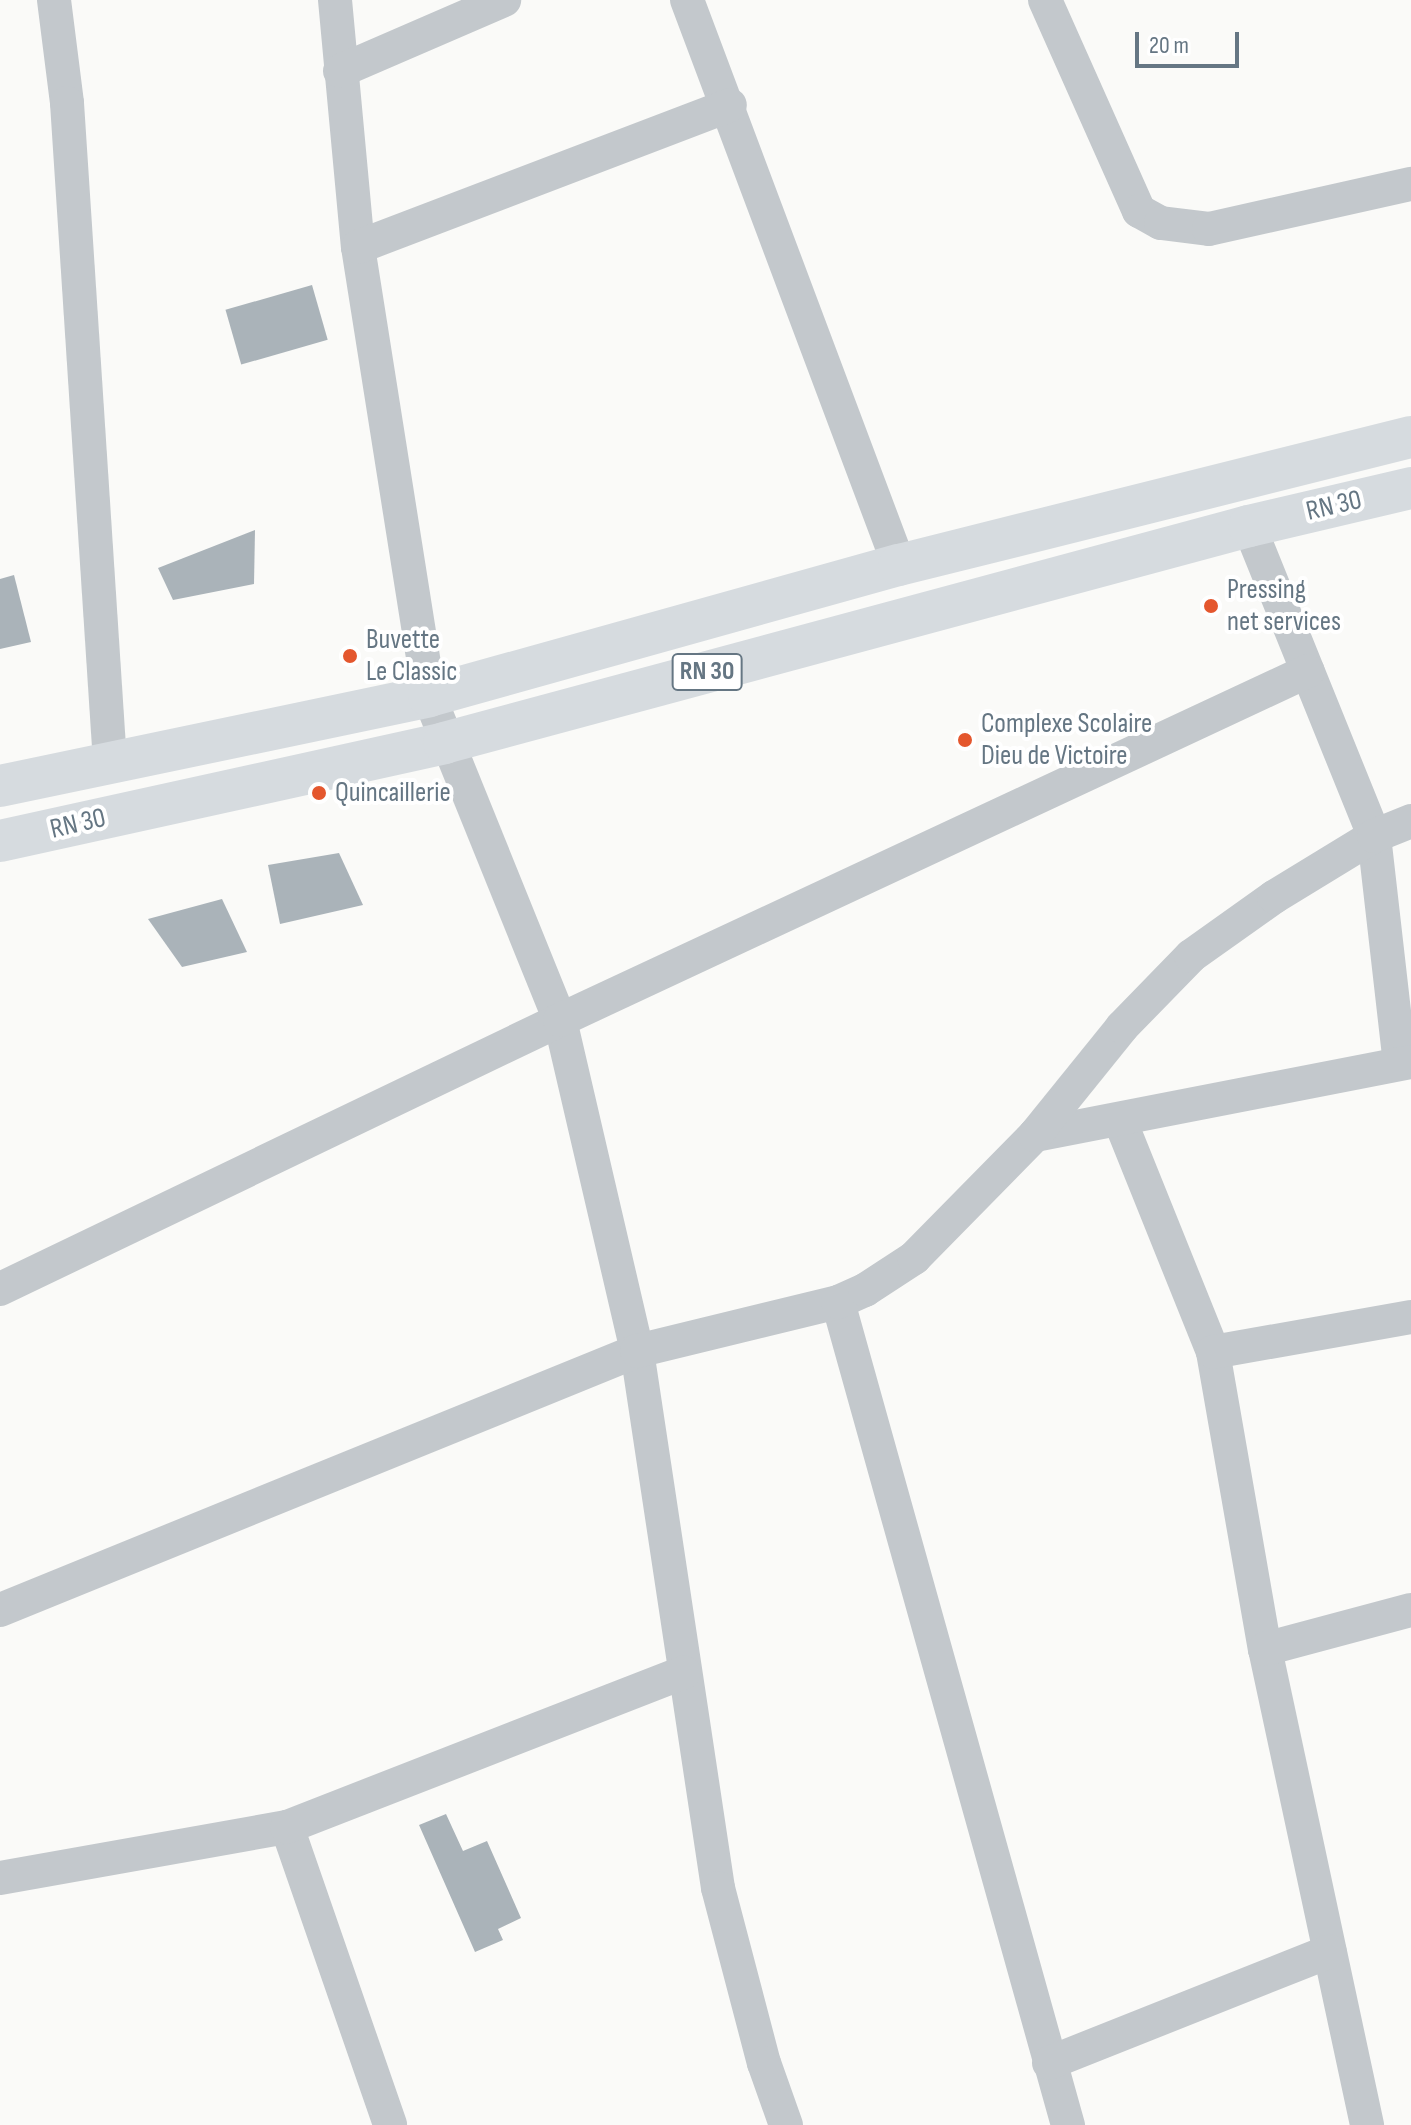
<!DOCTYPE html>
<style>
body{margin:0}
#map{position:relative;width:1411px;height:2125px;overflow:hidden;background:#fafaf8;font-family:"Sofia Sans Condensed",sans-serif}
div>[style]{position:absolute}
.building>*{inset:0;background:#aab3b9;transform-origin:0 0}
.minor>*{height:34px;margin:-17px;padding:0 17px;transform-origin:17px;border-radius:17px;background:#c3c8cc}
.major>*{height:42px;margin:-21px;padding:0 21px;transform-origin:21px;border-radius:21px;background:#d6dbdf}
.dots>*{width:22px;height:22px;translate:-50% -50%;box-sizing:border-box;border:4px solid #fff;border-radius:50%}
span{translate:-50% -50%;white-space:nowrap;text-align:center;line-height:1.15;-webkit-text-stroke:8px #fff;paint-order:stroke}
.shield-label span{padding:2px 6px;background:#fff;border:2px solid;border-radius:6px;-webkit-text-stroke-width:0}
.shield-label{font-size:26px;color:#657683;font-weight:700}
.street-label{font-size:28px;color:#657683}
.poi-label{font-size:28px;color:#657683}
.left{translate:0 -50%;text-align:left}
.scale{position:absolute;left:1135px;top:32px;width:104px;height:36px;box-sizing:border-box;border:4px solid #657683;border-top:0;padding-left:10px;font-size:24px;line-height:28px;white-space:nowrap;color:#657683;-webkit-text-stroke:6px #fff;paint-order:stroke}
</style>
<div id="map">
<div class="building">
<div style="left:312px;top:285px;width:57px;height:90px;rotate:74deg"></div>
<div style="clip-path:polygon(255px 530px,254px 584px,173px 600px,158px 568px)"></div>
<div style="clip-path:polygon(14px 575px,31px 642px,0 649px,0 579px)"></div>
<div style="clip-path:polygon(339px 853px,363px 905px,280px 924px,268px 865px)"></div>
<div style="clip-path:polygon(222px 899px,247px 952px,182px 967px,148px 919px)"></div>
<div style="clip-path:polygon(446px 1814px,463px 1851px,487px 1841px,521px 1918px,498px 1929px,503px 1940px,475px 1952px,419px 1825px)"></div>
</div>
<div class="minor">
<div style="left:54px;top:0;width:104px;rotate:82.8deg"></div>
<div style="left:67px;top:103px;width:661px;rotate:86.27deg"></div>
<div style="left:335px;top:0;width:248px;rotate:84.7deg"></div>
<div style="left:358px;top:247px;width:455px;rotate:81deg"></div>
<div style="left:429px;top:696px;width:349px;rotate:68deg"></div>
<div style="left:560px;top:1020px;width:340px;rotate:76.9deg"></div>
<div style="left:637px;top:1351px;width:543px;rotate:81.42deg"></div>
<div style="left:718px;top:1888px;width:181px;rotate:75.3deg"></div>
<div style="left:764px;top:2063px;width:66px;rotate:70.5deg"></div>
<div style="left:687px;top:0;width:603px;rotate:69.43deg"></div>
<div style="left:1045px;top:0;width:231px;rotate:66deg"></div>
<div style="left:1139px;top:211px;width:25px;rotate:29deg"></div>
<div style="left:1161px;top:223px;width:48px;rotate:7.1deg"></div>
<div style="left:1209px;top:229px;width:207px;rotate:-12.6deg"></div>
<div style="left:340px;top:71px;width:179px;rotate:-23.4deg"></div>
<div style="left:358px;top:247px;width:398px;rotate:-20.9deg"></div>
<div style="left:1249px;top:526px;width:334px;rotate:68deg"></div>
<div style="left:1374px;top:836px;width:228px;rotate:83.5deg"></div>
<div style="left:1121px;top:1123px;width:247px;rotate:68.1deg"></div>
<div style="left:1213px;top:1352px;width:302px;rotate:80.1deg"></div>
<div style="left:1265px;top:1649px;width:487px;rotate:77.9deg"></div>
<div style="left:1035px;top:1135px;width:383px;rotate:-11deg"></div>
<div style="left:0;top:1289px;width:621px;rotate:-25.66deg"></div>
<div style="left:560px;top:1020px;width:825px;rotate:-25.01deg"></div>
<div style="left:838px;top:1302px;width:855px;rotate:74.39deg"></div>
<div style="left:1213px;top:1352px;width:201px;rotate:-10deg"></div>
<div style="left:0;top:1610px;width:688px;rotate:-22.13deg"></div>
<div style="left:637px;top:1351px;width:207px;rotate:-13.7deg"></div>
<div style="left:838px;top:1302px;width:30px;rotate:-24deg"></div>
<div style="left:865px;top:1290px;width:59px;rotate:-33.1deg"></div>
<div style="left:914px;top:1258px;width:173px;rotate:-45.5deg"></div>
<div style="left:1035px;top:1135px;width:139px;rotate:-51.1deg"></div>
<div style="left:1122px;top:1027px;width:99px;rotate:-45.8deg"></div>
<div style="left:1191px;top:956px;width:102px;rotate:-35.4deg"></div>
<div style="left:1274px;top:897px;width:117px;rotate:-31.4deg"></div>
<div style="left:1374px;top:836px;width:40px;rotate:-22deg"></div>
<div style="left:1265px;top:1649px;width:151px;rotate:-15deg"></div>
<div style="left:287px;top:1827px;width:315px;rotate:70.9deg"></div>
<div style="left:0;top:1878px;width:291px;rotate:-10.1deg"></div>
<div style="left:287px;top:1827px;width:426px;rotate:-21.3deg"></div>
<div style="left:1049px;top:2063px;width:302px;rotate:-21.7deg"></div>
</div>
<div class="major">
<div style="left:0;top:786px;width:438px;rotate:-11.8deg"></div>
<div style="left:429px;top:696px;width:488px;rotate:-15.6deg"></div>
<div style="left:899px;top:565px;width:528px;rotate:-14.04deg"></div>
<div style="left:0;top:841px;width:455px;rotate:-12.4deg"></div>
<div style="left:444px;top:743px;width:834px;rotate:-15.09deg"></div>
<div style="left:1249px;top:526px;width:166px;rotate:-13.2deg"></div>
</div>
<div class="dots">
<div style="left:1211px;top:606px;background:#e4572e"></div>
<div style="left:350px;top:656px;background:#e4572e"></div>
<div style="left:965px;top:740px;background:#e4572e"></div>
<div style="left:319px;top:793px;background:#e4572e"></div>
</div>
<div class="shield-label">
<span style="left:707px;top:672px">RN 30</span>
</div>
<div class="street-label">
<span style="left:1334px;top:506px;rotate:-13deg">RN 30</span>
<span style="left:78px;top:824px;rotate:-13deg">RN 30</span>
</div>
<div class="poi-label">
<span class="left" style="left:1227px;top:606px">Pressing<br>net services</span>
<span class="left" style="left:366px;top:656px">Buvette<br>Le Classic</span>
<span class="left" style="left:981px;top:740px">Complexe Scolaire<br>Dieu de Victoire</span>
<span class="left" style="left:335px;top:793px">Quincaillerie</span>
</div>
<div class="scale">20 m</div>
</div>
